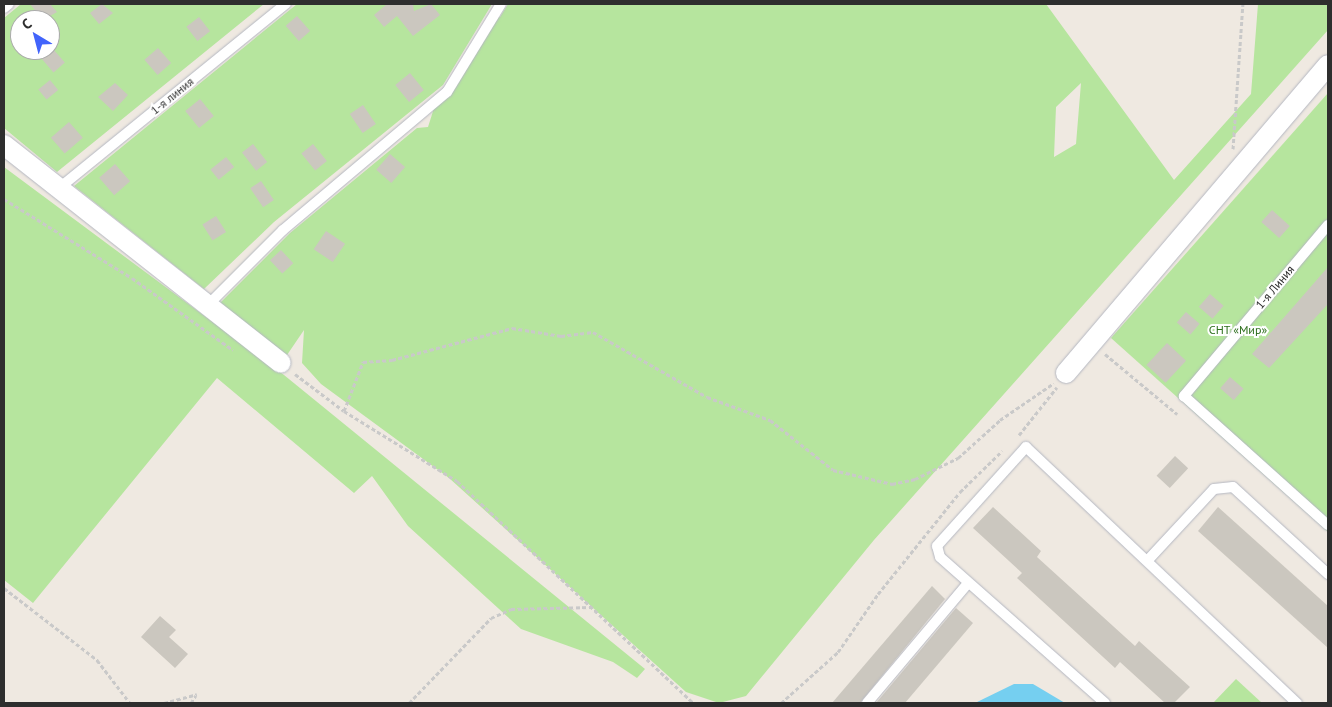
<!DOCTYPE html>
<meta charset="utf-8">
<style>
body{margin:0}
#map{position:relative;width:1332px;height:707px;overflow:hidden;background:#efe9e1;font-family:"PT Sans",sans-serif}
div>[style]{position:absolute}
.green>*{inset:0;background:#b6e59e}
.water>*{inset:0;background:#75cff0}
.building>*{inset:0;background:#cbc7bf;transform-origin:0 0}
.path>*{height:3px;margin-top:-1.5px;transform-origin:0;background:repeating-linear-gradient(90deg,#c9c9c9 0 4px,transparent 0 6.5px)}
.roads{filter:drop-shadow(0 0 1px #b4b7c1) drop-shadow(0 0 1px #b4b7c1)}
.service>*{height:10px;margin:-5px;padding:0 5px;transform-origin:5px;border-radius:5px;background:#fff}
.minor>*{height:20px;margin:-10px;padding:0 10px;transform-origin:10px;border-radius:10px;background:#fff}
span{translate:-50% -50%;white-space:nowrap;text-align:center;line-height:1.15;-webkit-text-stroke:4px #fff;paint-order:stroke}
.street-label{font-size:12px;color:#2e2e2e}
.park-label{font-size:12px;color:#2c6e1b}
.frame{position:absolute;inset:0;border:5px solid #2e2e2e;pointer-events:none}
.north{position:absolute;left:10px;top:10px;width:50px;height:50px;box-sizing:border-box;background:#fff;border:1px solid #ababab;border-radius:50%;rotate:323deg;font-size:14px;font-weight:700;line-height:20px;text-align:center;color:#2e2e2e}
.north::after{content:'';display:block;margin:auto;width:18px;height:22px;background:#4264fb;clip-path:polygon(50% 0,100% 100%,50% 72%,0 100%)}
</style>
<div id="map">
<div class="green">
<div style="clip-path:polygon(evenodd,21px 4px,264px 4px,57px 172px,4px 128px,4px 18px,21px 4px,20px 20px,50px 20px,50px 50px,20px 50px,20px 20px)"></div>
<div style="clip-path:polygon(297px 4px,492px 4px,443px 85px,274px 222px,204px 289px,74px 186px)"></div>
<div style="clip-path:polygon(evenodd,508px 4px,1046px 4px,1174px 180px,1251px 94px,1258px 4px,1328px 4px,1328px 30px,874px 540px,746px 696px,719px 703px,686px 692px,449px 478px,321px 384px,302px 363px,304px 330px,287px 355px,220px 303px,290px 233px,417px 128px,428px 127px,435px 105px,486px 20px,500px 17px,508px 4px,1081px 83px,1076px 144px,1054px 157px,1056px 107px,1081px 83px)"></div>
<div style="clip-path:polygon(1328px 93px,1328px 532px,1111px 338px)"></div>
<div style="clip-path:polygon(4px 167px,284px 375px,645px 669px,637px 678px,613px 662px,521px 629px,408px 526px,372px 476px,354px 493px,217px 378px,33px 603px,4px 580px)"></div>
<div style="clip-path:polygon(1236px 679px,1262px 703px,1213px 703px)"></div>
</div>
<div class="water">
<div style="clip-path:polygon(1014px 684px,1033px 684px,1065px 703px,975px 703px)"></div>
</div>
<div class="building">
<div style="clip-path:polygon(30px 4px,50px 4px,57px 12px,43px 20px)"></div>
<div style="clip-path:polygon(102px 4px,113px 13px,99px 24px,90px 13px)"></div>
<div style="clip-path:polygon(387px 4px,413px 4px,414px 11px,431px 4px,440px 15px,413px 36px,397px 16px,384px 27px,374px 15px)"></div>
<div style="left:297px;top:16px;width:20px;height:15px;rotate:49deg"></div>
<div style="left:199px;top:17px;width:18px;height:16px;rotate:52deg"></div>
<div style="left:158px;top:48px;width:20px;height:18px;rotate:49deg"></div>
<div style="left:53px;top:49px;width:18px;height:15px;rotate:49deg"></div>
<div style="left:410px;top:73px;width:22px;height:19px;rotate:51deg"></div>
<div style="left:50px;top:80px;width:13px;height:15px;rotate:51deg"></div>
<div style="clip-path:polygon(115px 83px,128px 95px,113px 111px,98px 97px)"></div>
<div style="left:200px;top:99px;width:22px;height:19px;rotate:51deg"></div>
<div style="left:363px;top:105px;width:23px;height:16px;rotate:56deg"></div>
<div style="left:69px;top:122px;width:21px;height:24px;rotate:49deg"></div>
<div style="left:253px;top:144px;width:23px;height:14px;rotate:52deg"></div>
<div style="left:313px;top:144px;width:22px;height:15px;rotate:51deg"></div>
<div style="left:390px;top:154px;width:20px;height:21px;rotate:41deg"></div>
<div style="left:226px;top:157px;width:13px;height:20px;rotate:51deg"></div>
<div style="left:115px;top:164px;width:23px;height:21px;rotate:49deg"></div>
<div style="left:261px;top:181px;width:23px;height:13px;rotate:56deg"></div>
<div style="left:1272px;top:210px;width:24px;height:16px;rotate:42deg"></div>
<div style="left:216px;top:216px;width:19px;height:16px;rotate:58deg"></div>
<div style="left:326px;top:231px;width:23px;height:22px;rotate:34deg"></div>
<div style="left:281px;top:250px;width:18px;height:15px;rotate:47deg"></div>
<div style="clip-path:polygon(1328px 267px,1328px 304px,1269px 368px,1252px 354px)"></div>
<div style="left:1210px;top:294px;width:18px;height:17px;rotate:41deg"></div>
<div style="left:1186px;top:312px;width:18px;height:14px;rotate:41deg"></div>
<div style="left:1167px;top:343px;width:26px;height:30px;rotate:43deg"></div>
<div style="left:1230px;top:377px;width:18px;height:15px;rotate:41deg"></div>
<div style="left:1175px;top:456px;width:18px;height:27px;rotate:43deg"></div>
<div style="clip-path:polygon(993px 507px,1041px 551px,1037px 557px,1135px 646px,1139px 641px,1190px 687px,1174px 703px,1165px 703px,1120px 662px,1115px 668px,1017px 578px,1022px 573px,973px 528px)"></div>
<div style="clip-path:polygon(1218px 507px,1328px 606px,1328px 648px,1198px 531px)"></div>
<div style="clip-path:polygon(932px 586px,945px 599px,860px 703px,832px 703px)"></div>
<div style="clip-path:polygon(956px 608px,973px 623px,905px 703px,876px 703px)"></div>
<div style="clip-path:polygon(160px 616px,176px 630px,169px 637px,188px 654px,175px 668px,141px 637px)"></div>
</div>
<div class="path">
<div style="left:1233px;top:149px;width:145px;rotate:-86.1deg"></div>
<div style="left:4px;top:199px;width:150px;rotate:31.7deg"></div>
<div style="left:132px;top:278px;width:124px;rotate:35.5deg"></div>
<div style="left:1105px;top:354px;width:94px;rotate:39.8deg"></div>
<div style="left:295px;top:374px;width:61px;rotate:37.1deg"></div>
<div style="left:344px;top:411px;width:133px;rotate:31.8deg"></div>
<div style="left:457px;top:481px;width:324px;rotate:43.2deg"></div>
<div style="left:344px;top:411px;width:53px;rotate:-68.8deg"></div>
<div style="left:363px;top:362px;width:29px;rotate:-4deg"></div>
<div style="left:392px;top:360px;width:124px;rotate:-14.9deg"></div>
<div style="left:512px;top:328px;width:50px;rotate:9.3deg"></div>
<div style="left:561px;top:336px;width:32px;rotate:-7deg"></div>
<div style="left:593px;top:332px;width:131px;rotate:29.7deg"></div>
<div style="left:707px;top:397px;width:67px;rotate:20.1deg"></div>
<div style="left:770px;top:420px;width:80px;rotate:38.4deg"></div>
<div style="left:833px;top:470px;width:61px;rotate:13.3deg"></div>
<div style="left:892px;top:484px;width:24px;rotate:-12deg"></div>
<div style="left:915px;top:479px;width:48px;rotate:-26deg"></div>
<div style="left:958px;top:458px;width:57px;rotate:-42.1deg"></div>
<div style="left:1000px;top:420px;width:65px;rotate:-34.4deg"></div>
<div style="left:1019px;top:435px;width:61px;rotate:-51.6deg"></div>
<div style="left:4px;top:588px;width:118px;rotate:37.7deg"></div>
<div style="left:97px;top:660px;width:54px;rotate:52.5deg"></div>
<div style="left:164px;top:703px;width:34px;rotate:-15deg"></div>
<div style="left:191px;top:703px;width:9px;rotate:-58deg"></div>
<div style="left:409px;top:703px;width:118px;rotate:-46deg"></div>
<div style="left:491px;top:618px;width:22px;rotate:-24deg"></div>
<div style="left:511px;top:609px;width:81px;rotate:-1.4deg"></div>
<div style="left:781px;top:703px;width:76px;rotate:-41.8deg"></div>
<div style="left:838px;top:652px;width:70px;rotate:-55.4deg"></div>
<div style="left:878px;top:594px;width:131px;rotate:-51.2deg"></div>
<div style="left:960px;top:492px;width:59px;rotate:-44.3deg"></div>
</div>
<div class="roads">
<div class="service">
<div style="left:4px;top:8px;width:6px;rotate:-39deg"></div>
<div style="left:58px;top:189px;width:294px;rotate:-39.1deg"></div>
<div style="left:1328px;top:225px;width:224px;rotate:130.1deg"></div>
<div style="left:1184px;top:396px;width:193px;rotate:41.9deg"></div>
<div style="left:207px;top:306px;width:107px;rotate:-45deg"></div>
<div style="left:283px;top:230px;width:214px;rotate:-40.1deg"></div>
<div style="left:447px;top:92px;width:103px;rotate:-58.5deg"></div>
<div style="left:1148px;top:560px;width:97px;rotate:-47.1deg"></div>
<div style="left:1214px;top:489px;width:19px;rotate:-6deg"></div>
<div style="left:1233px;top:487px;width:129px;rotate:42.5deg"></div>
<div style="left:867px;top:703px;width:157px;rotate:-49.9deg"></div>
<div style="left:1105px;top:703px;width:220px;rotate:-138.5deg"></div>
<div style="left:940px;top:557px;width:11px;rotate:-105deg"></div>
<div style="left:937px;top:546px;width:133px;rotate:-48deg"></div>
<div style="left:1026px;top:447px;width:373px;rotate:43.4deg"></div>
</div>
<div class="minor">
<div style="left:4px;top:145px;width:352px;rotate:38.2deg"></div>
<div style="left:1066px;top:373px;width:404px;rotate:-49.6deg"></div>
</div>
</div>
<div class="street-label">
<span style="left:172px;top:96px;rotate:-39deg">1-я линия</span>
<span style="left:1275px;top:287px;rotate:-50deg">1-я Линия</span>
</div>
<div class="park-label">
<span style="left:1238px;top:330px">СНТ «Мир»</span>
</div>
<div class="frame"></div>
<div class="north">С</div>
</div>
